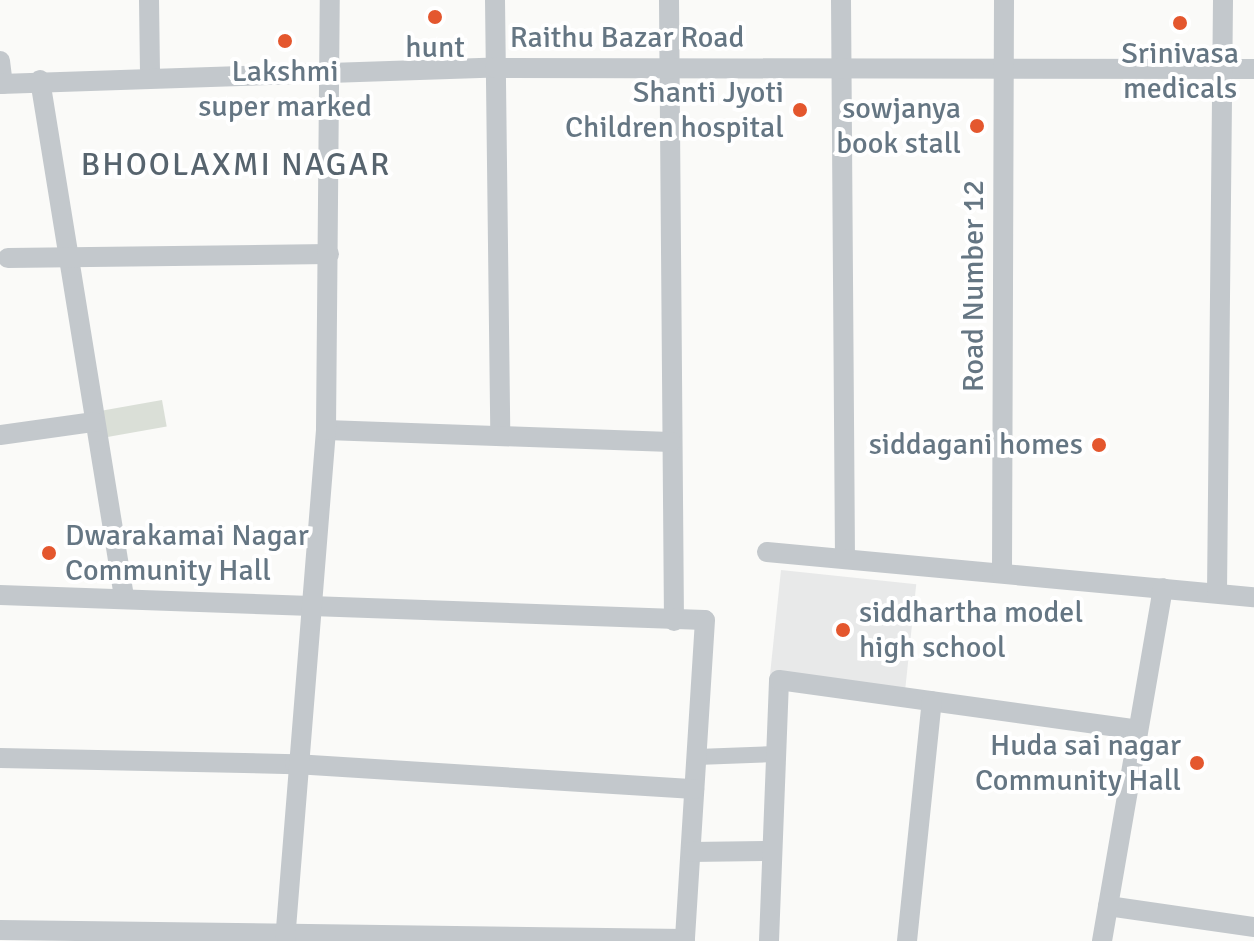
<!DOCTYPE html>
<style>
body{margin:0}
#map{position:relative;width:1254px;height:941px;overflow:hidden;background:#fafaf8;font-family:Signika,sans-serif}
div>[style]{position:absolute}
.built>*{inset:0;background:#e8e9e9;transform-origin:0 0}
.green>*{inset:0;background:#dadfd7;transform-origin:0 0}
.pedestrian>*{height:16px;margin:-8px;padding:0 8px;transform-origin:8px;border-radius:8px;background:#c3c8cc}
.minor>*{height:20px;margin:-10px;padding:0 10px;transform-origin:10px;border-radius:10px;background:#c3c8cc}
.dots>*{width:22px;height:22px;translate:-50% -50%;box-sizing:border-box;border:4px solid #fff;border-radius:50%}
span{translate:-50% -50%;white-space:nowrap;text-align:center;line-height:1.15;-webkit-text-stroke:8px #fff;paint-order:stroke}
.street-label{font-size:30px;color:#657683}
.poi-label{font-size:30px;color:#657683}
.right{translate:-100% -50%;text-align:right}
.left{translate:0 -50%;text-align:left}
.neighbourhood-label{font-size:32px;color:#57646e;letter-spacing:2px}
</style>
<div id="map">
<div class="built">
<div style="left:781px;top:570px;width:136px;height:107px;rotate:6deg"></div>
</div>
<div class="green">
<div style="left:162px;top:400px;width:27px;height:63px;rotate:80deg"></div>
</div>
<div class="pedestrian">
<div style="left:697px;top:757px;width:78px;rotate:-2.2deg"></div>
</div>
<div class="minor">
<div style="left:149px;top:0;width:76px;rotate:89.2deg"></div>
<div style="left:495px;top:0;width:432px;rotate:89.3deg"></div>
<div style="left:669px;top:0;width:621px;rotate:89.54deg"></div>
<div style="left:841px;top:0;width:559px;rotate:89.59deg"></div>
<div style="left:0;top:61px;width:23px;rotate:83deg"></div>
<div style="left:40px;top:80px;width:524px;rotate:80.77deg"></div>
<div style="left:0;top:84px;width:495px;rotate:-1.9deg"></div>
<div style="left:495px;top:68px;width:759px;rotate:0.08deg"></div>
<div style="left:8px;top:258px;width:321px;rotate:-0.7deg"></div>
<div style="left:326px;top:430px;width:345px;rotate:2deg"></div>
<div style="left:0;top:435px;width:95px;rotate:-7.9deg"></div>
<div style="left:767px;top:552px;width:489px;rotate:5.3deg"></div>
<div style="left:1002px;top:572px;width:572px;rotate:-89.8deg"></div>
<div style="left:1217px;top:593px;width:593px;rotate:-89.42deg"></div>
<div style="left:0;top:595px;width:705px;rotate:2.03deg"></div>
<div style="left:705px;top:620px;width:322px;rotate:93.6deg"></div>
<div style="left:0;top:758px;width:295px;rotate:1.2deg"></div>
<div style="left:295px;top:764px;width:400px;rotate:3.6deg"></div>
<div style="left:691px;top:852px;width:78px;rotate:-0.7deg"></div>
<div style="left:1108px;top:906px;width:148px;rotate:8.2deg"></div>
<div style="left:0;top:930px;width:685px;rotate:0.75deg"></div>
<div style="left:285px;top:941px;width:513px;rotate:-85.41deg"></div>
<div style="left:326px;top:430px;width:430px;rotate:-89.5deg"></div>
<div style="left:769px;top:941px;width:261px;rotate:-87.8deg"></div>
<div style="left:779px;top:680px;width:362px;rotate:7.9deg"></div>
<div style="left:907px;top:941px;width:241px;rotate:-84.1deg"></div>
<div style="left:1102px;top:941px;width:358px;rotate:-80.2deg"></div>
</div>
<div class="dots">
<div style="left:435px;top:17px;background:#e4572e"></div>
<div style="left:1180px;top:23px;background:#e4572e"></div>
<div style="left:285px;top:41px;background:#e4572e"></div>
<div style="left:800px;top:110px;background:#e4572e"></div>
<div style="left:977px;top:126px;background:#e4572e"></div>
<div style="left:1099px;top:445px;background:#e4572e"></div>
<div style="left:49px;top:553px;background:#e4572e"></div>
<div style="left:843px;top:630px;background:#e4572e"></div>
<div style="left:1197px;top:763px;background:#e4572e"></div>
</div>
<div class="street-label">
<span style="left:627px;top:38px">Raithu Bazar Road</span>
<span style="left:974px;top:286px;rotate:-90deg">Road Number 12</span>
</div>
<div class="poi-label">
<span style="left:435px;top:48px">hunt</span>
<span style="left:1180px;top:71px">Srinivasa<br>medicals</span>
<span style="left:285px;top:89px">Lakshmi<br>super marked</span>
<span class="right" style="left:784px;top:110px">Shanti Jyoti<br>Children hospital</span>
<span class="right" style="left:961px;top:126px">sowjanya<br>book stall</span>
<span class="right" style="left:1083px;top:445px">siddagani homes</span>
<span class="left" style="left:65px;top:553px">Dwarakamai Nagar<br>Community Hall</span>
<span class="left" style="left:859px;top:630px">siddhartha model<br>high school</span>
<span class="right" style="left:1181px;top:763px">Huda sai nagar<br>Community Hall</span>
</div>
<div class="neighbourhood-label">
<span style="left:236px;top:165px">BHOOLAXMI NAGAR</span>
</div>
</div>
